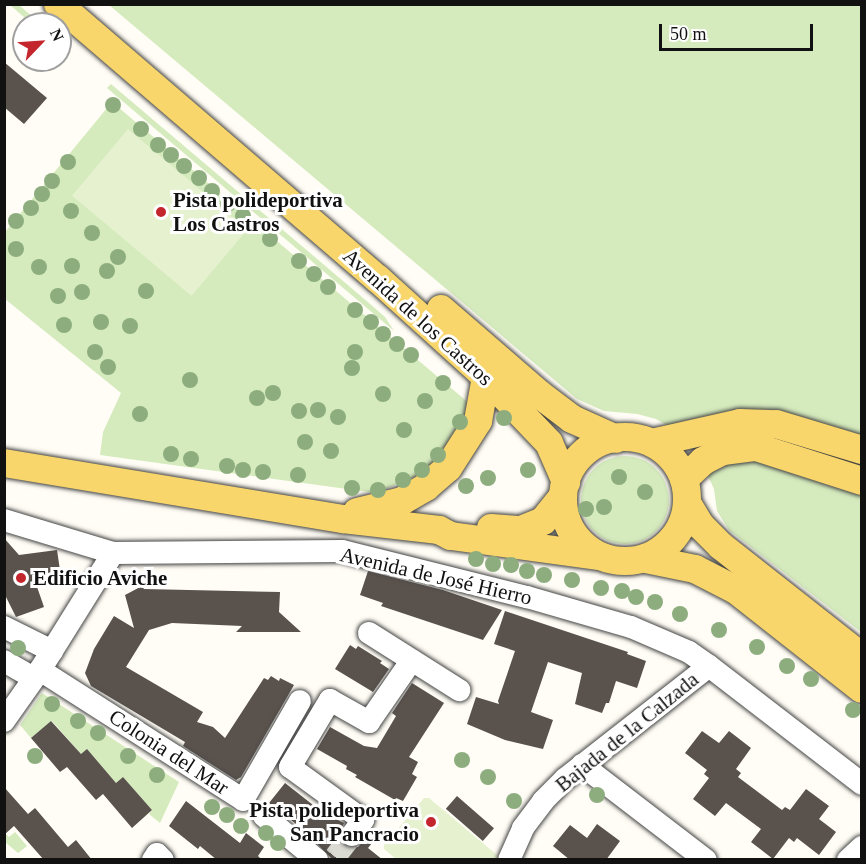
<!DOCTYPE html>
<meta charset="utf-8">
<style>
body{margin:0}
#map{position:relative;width:866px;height:864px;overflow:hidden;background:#fffdf5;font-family:"Times New Roman",serif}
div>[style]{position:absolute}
.green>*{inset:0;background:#d5ebbd}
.round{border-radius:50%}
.pitch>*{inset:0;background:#e6f2cf;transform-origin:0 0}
.building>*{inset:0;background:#5a524d;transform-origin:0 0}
.minor-tunnel>*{height:22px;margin-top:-11px;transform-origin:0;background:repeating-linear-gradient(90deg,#dbdad3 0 22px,transparent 0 33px)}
.roads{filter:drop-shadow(0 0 2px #444) drop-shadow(0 0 2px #444)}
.minor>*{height:22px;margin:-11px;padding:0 11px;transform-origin:11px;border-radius:11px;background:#fff}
.major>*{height:28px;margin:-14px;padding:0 14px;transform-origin:14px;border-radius:14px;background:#f9d66b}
.major>.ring{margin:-14px;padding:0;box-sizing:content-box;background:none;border:28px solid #f9d66b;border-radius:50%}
.trees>*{width:16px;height:16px;margin:-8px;border-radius:50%;background:#8dad7f}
.dots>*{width:16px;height:16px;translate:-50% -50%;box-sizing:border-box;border:3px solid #fff;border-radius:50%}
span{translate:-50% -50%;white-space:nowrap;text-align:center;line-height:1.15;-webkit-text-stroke:6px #fff;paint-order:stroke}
.poi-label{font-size:21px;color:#111;font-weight:700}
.left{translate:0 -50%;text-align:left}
.right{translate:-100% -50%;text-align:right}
.street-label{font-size:21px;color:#111}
.frame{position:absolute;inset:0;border:6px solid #111;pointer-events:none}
.north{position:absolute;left:12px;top:12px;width:60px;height:60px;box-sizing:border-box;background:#fff;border:2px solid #a0a0a0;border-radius:50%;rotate:65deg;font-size:16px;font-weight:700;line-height:24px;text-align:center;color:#111}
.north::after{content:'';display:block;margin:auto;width:21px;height:27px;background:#c4262e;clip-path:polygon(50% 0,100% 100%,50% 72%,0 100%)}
.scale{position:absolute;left:659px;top:24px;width:154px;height:27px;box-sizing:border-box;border:3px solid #111;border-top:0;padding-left:8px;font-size:18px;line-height:21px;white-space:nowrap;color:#111;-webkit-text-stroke:4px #fff;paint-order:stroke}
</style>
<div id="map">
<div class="green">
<div style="clip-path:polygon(10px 5px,19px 5px,41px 24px,32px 24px)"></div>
<div style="clip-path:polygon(109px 5px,861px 5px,861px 632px,729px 530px,717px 511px,714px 489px,700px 459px,689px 443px,673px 429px,656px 419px,637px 414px,604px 411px,577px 399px)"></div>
<div style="clip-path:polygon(111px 84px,369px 303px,385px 317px,394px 331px,107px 88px)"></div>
<div style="clip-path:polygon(112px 102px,470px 404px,456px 435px,433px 463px,414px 477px,376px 493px,100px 455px,103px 432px,121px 393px,5px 299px,5px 232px)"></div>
<div class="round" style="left:581px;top:456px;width:88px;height:88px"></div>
<div style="clip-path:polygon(42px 693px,179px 782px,160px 823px,149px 814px,152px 810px,123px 777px,116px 783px,87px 750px,81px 754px,52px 721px,31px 738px,20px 725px)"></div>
<div style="clip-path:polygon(4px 832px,9px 837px,15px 832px,27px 846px,18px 853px,5px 842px)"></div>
</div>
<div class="pitch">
<div style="left:128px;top:129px;width:156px;height:87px;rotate:40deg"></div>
<div style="clip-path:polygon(424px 798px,429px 798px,497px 855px,498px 859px,396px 859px,384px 849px,384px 845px)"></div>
</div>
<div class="building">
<div style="clip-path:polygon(4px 62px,47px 98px,24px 124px,4px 107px)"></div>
<div style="clip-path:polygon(4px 538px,19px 555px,57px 550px,61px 577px,35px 581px,44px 607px,16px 617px,4px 593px)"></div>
<div style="clip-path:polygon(368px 571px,443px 590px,502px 610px,483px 640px,381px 606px,383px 603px,360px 595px)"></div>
<div style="clip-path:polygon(142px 586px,144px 589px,280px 592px,279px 612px,301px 632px,236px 632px,242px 626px,172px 623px,149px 630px,126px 667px,203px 712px,197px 722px,213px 727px,225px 738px,264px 678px,268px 680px,271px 676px,279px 681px,280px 678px,294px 685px,241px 777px,236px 780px,183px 746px,185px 742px,91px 686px,85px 673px,94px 649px,114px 616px,134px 628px,125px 595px)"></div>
<div style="clip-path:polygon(505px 611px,628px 652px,627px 654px,646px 661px,637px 688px,616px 681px,609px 703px,606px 703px,602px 713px,575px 704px,582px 673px,548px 662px,531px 712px,553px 720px,543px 749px,505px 740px,467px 724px,476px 697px,499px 704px,498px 701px,515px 651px,494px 644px)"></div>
<div style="clip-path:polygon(350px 645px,356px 649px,358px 646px,382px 661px,380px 663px,389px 669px,373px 692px,335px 669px)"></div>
<div style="clip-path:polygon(412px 683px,444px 703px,409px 757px,418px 762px,412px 774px,417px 777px,403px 801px,396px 798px,395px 800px,355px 777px,357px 775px,346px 769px,347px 766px,317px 749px,330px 727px,364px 746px,377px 748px,396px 716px,392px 713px)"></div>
<div style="clip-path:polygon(51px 721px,81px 754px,87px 749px,116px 783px,123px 777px,152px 810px,132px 828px,103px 794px,96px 800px,67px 767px,60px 772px,31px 738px)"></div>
<div style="clip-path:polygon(702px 731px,719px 743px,729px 731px,751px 748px,736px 769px,741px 773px,738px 777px,782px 810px,785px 807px,790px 810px,806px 789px,829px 806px,819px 819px,836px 832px,819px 855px,797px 838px,794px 842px,789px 838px,773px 859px,751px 842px,761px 829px,726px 803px,715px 816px,693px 799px,709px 778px,704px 774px,707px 770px,685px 753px)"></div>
<div style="clip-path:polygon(285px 783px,322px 812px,344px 823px,339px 834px,345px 846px,358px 847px,371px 832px,377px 837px,368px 848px,383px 860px,333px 860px,304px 830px,269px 803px)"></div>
<div style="clip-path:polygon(4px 787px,28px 814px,35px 808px,68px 847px,76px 840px,92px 860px,44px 860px,14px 826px,4px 835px)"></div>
<div style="left:457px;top:796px;width:49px;height:17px;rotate:41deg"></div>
<div style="clip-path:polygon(186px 801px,240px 843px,246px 833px,264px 847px,258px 856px,262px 860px,217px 860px,200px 846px,198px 849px,169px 826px)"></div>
<div style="clip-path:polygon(597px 824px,620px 841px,606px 860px,570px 860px,553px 846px,570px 825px,587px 838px)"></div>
</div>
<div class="minor-tunnel">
<div style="left:335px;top:857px;width:28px;rotate:-52deg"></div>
</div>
<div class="roads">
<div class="minor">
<div style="left:4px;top:520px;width:114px;rotate:16.8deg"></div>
<div style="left:113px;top:553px;width:229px;rotate:-0.5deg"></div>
<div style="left:342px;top:551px;width:191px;rotate:14deg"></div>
<div style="left:527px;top:597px;width:108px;rotate:16.1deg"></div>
<div style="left:631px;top:627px;width:63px;rotate:23.3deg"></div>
<div style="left:689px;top:652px;width:24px;rotate:35deg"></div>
<div style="left:709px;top:666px;width:193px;rotate:37.6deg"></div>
<div style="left:4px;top:627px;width:54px;rotate:26.6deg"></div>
<div style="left:369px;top:633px;width:107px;rotate:32.3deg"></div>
<div style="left:4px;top:661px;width:34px;rotate:30deg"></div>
<div style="left:40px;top:670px;width:241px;rotate:32.6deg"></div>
<div style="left:243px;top:800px;width:114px;rotate:-60.1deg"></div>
<div style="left:4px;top:721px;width:62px;rotate:-54.8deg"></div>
<div style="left:40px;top:670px;width:138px;rotate:-58deg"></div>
<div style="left:582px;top:765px;width:156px;rotate:37.5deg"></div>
<div style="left:264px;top:816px;width:69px;rotate:39.7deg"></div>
<div style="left:352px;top:835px;width:19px;rotate:-54deg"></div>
<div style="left:363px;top:820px;width:90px;rotate:-144deg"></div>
<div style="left:290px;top:767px;width:78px;rotate:-59.2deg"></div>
<div style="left:330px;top:700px;width:45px;rotate:29.4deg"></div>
<div style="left:369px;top:722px;width:75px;rotate:-55.3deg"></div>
<div style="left:153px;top:860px;width:7px;rotate:-56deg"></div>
<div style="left:157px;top:854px;width:8px;rotate:45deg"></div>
<div style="left:509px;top:860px;width:35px;rotate:-66deg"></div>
<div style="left:523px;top:828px;width:34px;rotate:-53deg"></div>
<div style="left:543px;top:801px;width:31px;rotate:-45deg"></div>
<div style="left:565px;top:779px;width:183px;rotate:-38.1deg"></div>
<div style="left:848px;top:860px;width:19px;rotate:-43deg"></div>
</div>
<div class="major">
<div style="left:58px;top:4px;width:422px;rotate:40.7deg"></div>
<div style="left:378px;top:279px;width:146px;rotate:42.2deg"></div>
<div style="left:486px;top:377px;width:91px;rotate:46.3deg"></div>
<div style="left:549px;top:443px;width:43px;rotate:66.4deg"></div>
<div style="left:441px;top:309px;width:130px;rotate:40.9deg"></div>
<div style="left:539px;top:394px;width:41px;rotate:37.1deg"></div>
<div style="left:572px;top:419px;width:48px;rotate:24.4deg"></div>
<div class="ring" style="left:563px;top:437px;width:96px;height:96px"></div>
<div style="left:652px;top:443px;width:90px;rotate:-12.8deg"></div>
<div style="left:740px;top:423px;width:36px;rotate:2deg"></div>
<div style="left:776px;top:424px;width:90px;rotate:16.8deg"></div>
<div style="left:4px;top:463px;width:344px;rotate:9.4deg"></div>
<div style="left:343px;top:519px;width:97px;rotate:6.5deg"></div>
<div style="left:439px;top:530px;width:13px;rotate:27deg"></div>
<div style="left:451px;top:536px;width:148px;rotate:7.7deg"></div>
<div style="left:684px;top:479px;width:26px;rotate:-43deg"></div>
<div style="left:703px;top:461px;width:22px;rotate:-27deg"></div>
<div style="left:723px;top:451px;width:33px;rotate:-7deg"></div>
<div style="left:756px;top:447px;width:111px;rotate:17.8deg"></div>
<div style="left:687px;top:503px;width:27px;rotate:59deg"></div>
<div style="left:701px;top:526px;width:28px;rotate:45deg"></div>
<div style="left:721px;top:546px;width:179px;rotate:38.2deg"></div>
<div style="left:357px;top:512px;width:46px;rotate:-13.7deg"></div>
<div style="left:402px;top:501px;width:28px;rotate:-30deg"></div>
<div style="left:426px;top:487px;width:29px;rotate:-41deg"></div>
<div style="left:448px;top:468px;width:56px;rotate:-57.4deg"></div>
<div style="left:478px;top:421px;width:45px;rotate:-79.7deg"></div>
<div style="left:491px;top:528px;width:30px;rotate:4deg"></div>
<div style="left:521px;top:530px;width:24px;rotate:-22deg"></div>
<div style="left:543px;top:521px;width:32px;rotate:-51deg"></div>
<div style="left:646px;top:559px;width:50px;rotate:11.5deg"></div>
<div style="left:695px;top:569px;width:46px;rotate:27.1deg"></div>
<div style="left:736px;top:590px;width:160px;rotate:38.2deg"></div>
</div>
</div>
<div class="trees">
<div style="left:113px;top:105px"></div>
<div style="left:141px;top:129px"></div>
<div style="left:158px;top:145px"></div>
<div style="left:171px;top:155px"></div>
<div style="left:68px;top:162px"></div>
<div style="left:184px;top:166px"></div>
<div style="left:199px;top:178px"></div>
<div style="left:52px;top:181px"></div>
<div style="left:212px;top:191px"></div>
<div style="left:42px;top:194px"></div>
<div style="left:228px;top:204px"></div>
<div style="left:31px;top:208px"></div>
<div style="left:71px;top:211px"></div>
<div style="left:243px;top:216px"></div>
<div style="left:16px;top:221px"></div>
<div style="left:256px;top:226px"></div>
<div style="left:92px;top:233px"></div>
<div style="left:270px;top:239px"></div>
<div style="left:16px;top:249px"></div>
<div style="left:118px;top:257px"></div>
<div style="left:299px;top:261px"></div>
<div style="left:72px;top:266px"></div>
<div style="left:39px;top:267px"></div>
<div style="left:107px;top:271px"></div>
<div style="left:314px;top:274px"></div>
<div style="left:328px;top:287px"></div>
<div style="left:146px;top:291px"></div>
<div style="left:82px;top:292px"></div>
<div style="left:58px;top:296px"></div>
<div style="left:355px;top:310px"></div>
<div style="left:101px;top:322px"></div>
<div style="left:371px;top:322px"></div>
<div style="left:64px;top:325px"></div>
<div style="left:130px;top:326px"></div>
<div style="left:383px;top:334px"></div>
<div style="left:397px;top:344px"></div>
<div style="left:95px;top:352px"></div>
<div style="left:355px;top:352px"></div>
<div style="left:411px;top:355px"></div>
<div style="left:108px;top:367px"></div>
<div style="left:352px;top:368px"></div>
<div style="left:190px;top:380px"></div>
<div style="left:443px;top:383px"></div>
<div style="left:273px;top:393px"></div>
<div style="left:383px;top:394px"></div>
<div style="left:257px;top:398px"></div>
<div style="left:425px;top:401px"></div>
<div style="left:318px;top:410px"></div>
<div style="left:299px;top:411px"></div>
<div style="left:140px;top:414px"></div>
<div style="left:338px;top:417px"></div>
<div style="left:504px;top:418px"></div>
<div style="left:460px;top:422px"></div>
<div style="left:404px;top:430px"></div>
<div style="left:305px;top:442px"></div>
<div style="left:331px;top:451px"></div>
<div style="left:171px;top:454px"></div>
<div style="left:438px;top:455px"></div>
<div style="left:191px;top:459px"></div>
<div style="left:227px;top:466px"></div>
<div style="left:243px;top:470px"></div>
<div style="left:422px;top:470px"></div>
<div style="left:528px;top:470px"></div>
<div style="left:263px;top:472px"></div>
<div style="left:298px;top:475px"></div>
<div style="left:619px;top:477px"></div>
<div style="left:488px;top:478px"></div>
<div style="left:403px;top:480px"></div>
<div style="left:466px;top:486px"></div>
<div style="left:352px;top:488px"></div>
<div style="left:378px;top:490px"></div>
<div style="left:645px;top:492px"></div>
<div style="left:604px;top:507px"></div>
<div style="left:586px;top:509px"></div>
<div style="left:476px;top:559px"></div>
<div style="left:493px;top:564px"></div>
<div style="left:511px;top:565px"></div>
<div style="left:527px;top:571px"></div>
<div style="left:544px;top:575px"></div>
<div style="left:572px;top:580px"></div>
<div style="left:601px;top:588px"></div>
<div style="left:622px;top:591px"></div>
<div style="left:636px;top:597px"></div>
<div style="left:655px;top:602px"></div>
<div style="left:680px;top:614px"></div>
<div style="left:719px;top:630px"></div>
<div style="left:757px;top:647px"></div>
<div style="left:18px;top:648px"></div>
<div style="left:787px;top:666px"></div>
<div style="left:811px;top:679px"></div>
<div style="left:52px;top:704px"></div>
<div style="left:853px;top:710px"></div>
<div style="left:78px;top:721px"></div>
<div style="left:98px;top:733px"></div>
<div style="left:35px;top:756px"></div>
<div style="left:128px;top:756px"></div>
<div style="left:462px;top:760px"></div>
<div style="left:157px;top:775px"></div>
<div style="left:488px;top:777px"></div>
<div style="left:597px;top:795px"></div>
<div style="left:514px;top:801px"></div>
<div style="left:212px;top:807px"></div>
<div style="left:227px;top:815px"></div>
<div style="left:241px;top:826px"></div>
<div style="left:266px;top:833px"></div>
<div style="left:278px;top:843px"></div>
</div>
<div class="dots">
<div style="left:161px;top:212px;background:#c4262e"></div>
<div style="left:21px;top:578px;background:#c4262e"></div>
<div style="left:431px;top:822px;background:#c4262e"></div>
</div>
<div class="poi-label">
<span class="left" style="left:173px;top:212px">Pista polideportiva<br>Los Castros</span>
<span class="left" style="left:33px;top:578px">Edificio Aviche</span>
<span class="right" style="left:419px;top:822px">Pista polideportiva<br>San Pancracio</span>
</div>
<div class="street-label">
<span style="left:418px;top:317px;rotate:42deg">Avenida de los Castros</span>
<span style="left:436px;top:576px;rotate:13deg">Avenida de José Hierro</span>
<span style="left:627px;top:732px;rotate:-39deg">Bajada de la Calzada</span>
<span style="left:169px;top:752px;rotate:33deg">Colonia del Mar</span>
</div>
<div class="frame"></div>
<div class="north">N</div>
<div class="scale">50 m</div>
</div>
